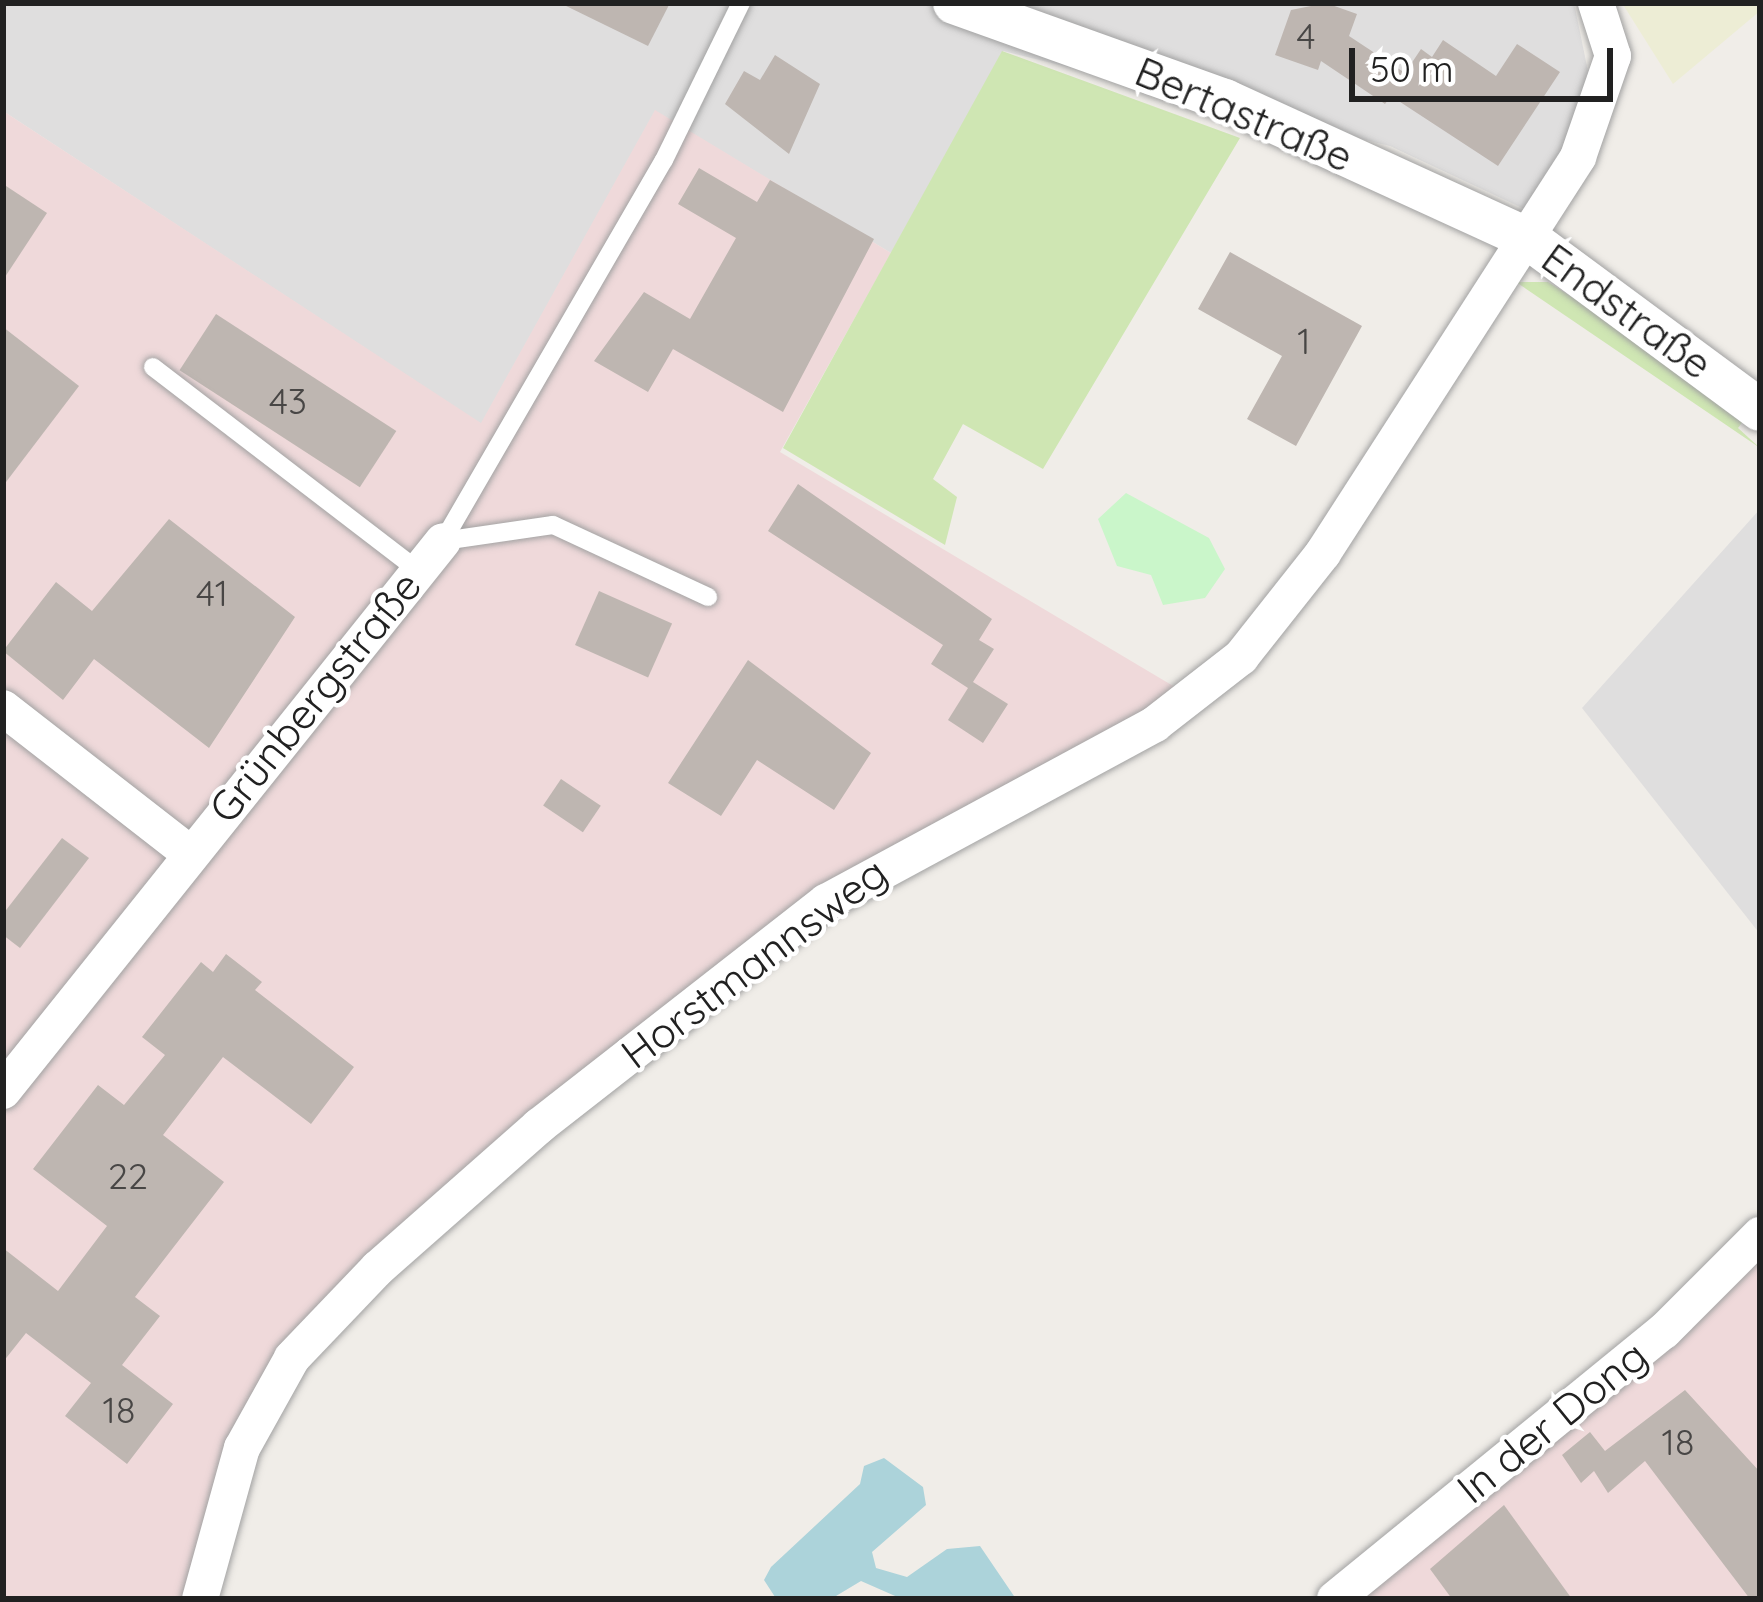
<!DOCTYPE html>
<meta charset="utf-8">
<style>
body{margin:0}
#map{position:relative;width:1763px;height:1602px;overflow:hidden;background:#f0ede8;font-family:Quicksand,sans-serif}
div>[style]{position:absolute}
.residential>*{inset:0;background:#dfdede}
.commercial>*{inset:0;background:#efd9da}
.farmland>*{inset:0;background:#ededd5}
.grass>*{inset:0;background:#cfe6b3}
.park>*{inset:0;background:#caf6ca}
.water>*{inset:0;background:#acd3da}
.building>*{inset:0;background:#beb6b1;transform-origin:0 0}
.roads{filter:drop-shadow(0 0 3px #a2a2a2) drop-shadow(0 0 3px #a2a2a2)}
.service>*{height:18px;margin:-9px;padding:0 9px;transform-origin:9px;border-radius:9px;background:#fff}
.minor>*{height:36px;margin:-18px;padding:0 18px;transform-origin:18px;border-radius:18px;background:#fff}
.tertiary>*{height:42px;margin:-21px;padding:0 21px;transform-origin:21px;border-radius:21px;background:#fff}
span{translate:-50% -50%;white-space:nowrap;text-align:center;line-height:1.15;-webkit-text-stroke:9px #fff;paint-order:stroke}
.number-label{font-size:36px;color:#484645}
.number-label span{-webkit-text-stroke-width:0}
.street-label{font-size:42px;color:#212121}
.frame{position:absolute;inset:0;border:6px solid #212121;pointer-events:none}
.scale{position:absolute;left:1349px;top:48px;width:264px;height:54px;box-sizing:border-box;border:6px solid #212121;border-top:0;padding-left:15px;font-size:36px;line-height:42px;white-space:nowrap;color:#212121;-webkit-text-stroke:9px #fff;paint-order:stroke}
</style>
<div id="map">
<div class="residential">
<div style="clip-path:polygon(3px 3px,1574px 3px,1592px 91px,1531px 212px,1390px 146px,1003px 51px,891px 253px,655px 111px,481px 424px,3px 111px)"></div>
<div style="clip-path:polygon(1760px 509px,1760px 934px,1582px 708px)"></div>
</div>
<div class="commercial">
<div style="clip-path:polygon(655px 110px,891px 253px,780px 452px,1190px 696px,826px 902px,378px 1268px,242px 1448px,213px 1599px,3px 1599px,3px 111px,481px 423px)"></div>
<div style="clip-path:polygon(1760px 1252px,1760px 1599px,1349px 1599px)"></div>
</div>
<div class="farmland">
<div style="clip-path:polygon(1622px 3px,1760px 3px,1760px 11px,1673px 84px)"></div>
</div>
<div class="grass">
<div style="clip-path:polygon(1002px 51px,1240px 138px,1043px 469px,963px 424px,933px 479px,957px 497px,945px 545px,783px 448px)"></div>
<div style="clip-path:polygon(1516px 282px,1548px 282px,1617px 325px,1743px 421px,1738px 428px,1760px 448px)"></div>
</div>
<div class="park">
<div style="clip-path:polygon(1126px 493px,1209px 538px,1225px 569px,1205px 598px,1163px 605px,1151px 575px,1117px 566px,1098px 519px)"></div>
</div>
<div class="water">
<div style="clip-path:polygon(884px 1458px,923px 1487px,926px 1505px,872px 1552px,876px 1568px,907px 1577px,947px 1549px,980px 1546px,1016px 1599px,902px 1599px,861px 1581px,831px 1599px,775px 1597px,764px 1580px,771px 1567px,860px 1484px,864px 1466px)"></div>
</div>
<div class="building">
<div style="clip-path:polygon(560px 3px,670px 3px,648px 46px)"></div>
<div style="clip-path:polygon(1326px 3px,1357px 14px,1349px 36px,1405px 73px,1421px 49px,1432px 57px,1443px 40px,1496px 76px,1517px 44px,1560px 72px,1498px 166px,1391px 96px,1385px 104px,1321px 61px,1318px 70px,1275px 55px,1291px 10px)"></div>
<div style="clip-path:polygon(775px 55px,820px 84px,789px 154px,725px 104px,744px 71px,760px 80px)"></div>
<div style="clip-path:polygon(699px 168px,757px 202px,770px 180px,874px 239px,783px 412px,673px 349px,648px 392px,594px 361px,644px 292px,690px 319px,736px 238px,678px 204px)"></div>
<div style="clip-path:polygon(3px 184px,47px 213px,3px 280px)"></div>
<div style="clip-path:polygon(1230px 252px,1362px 326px,1296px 446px,1247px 419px,1282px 356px,1198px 309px)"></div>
<div style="left:216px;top:314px;width:215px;height:67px;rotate:33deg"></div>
<div style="clip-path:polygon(3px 327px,79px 386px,3px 486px)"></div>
<div style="clip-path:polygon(798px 484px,992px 619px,979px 640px,994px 649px,973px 682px,1008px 704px,983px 743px,948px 720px,968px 688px,931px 664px,943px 645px,768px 531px)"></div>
<div style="clip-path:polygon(169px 519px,295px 617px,209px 748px,94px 659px,63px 700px,3px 651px,56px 582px,92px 611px)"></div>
<div style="left:599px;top:591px;width:80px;height:59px;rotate:24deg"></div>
<div style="clip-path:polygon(748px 660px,871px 753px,834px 810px,757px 760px,721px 816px,668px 783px)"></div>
<div style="left:561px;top:779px;width:48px;height:32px;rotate:34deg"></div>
<div style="clip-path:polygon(62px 838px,89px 858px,20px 948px,3px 935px,3px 914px)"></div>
<div style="clip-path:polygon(226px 954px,262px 982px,255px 990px,354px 1067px,311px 1124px,223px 1057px,163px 1135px,224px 1182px,135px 1297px,160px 1316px,122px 1365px,173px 1404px,127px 1464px,65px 1416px,91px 1383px,26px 1333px,3px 1362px,3px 1248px,58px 1291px,107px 1226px,33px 1169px,98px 1085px,124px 1105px,165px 1055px,142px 1037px,201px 962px,213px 972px)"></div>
<div style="clip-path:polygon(1685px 1390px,1760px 1472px,1760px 1599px,1750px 1599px,1645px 1461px,1608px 1493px,1594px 1471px,1581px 1483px,1562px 1455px,1590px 1432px,1605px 1451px)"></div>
<div style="clip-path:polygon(1504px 1505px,1572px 1599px,1452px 1599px,1430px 1569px)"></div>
</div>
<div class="roads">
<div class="service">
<div style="left:153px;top:367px;width:334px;rotate:37.5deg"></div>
<div style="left:443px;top:541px;width:440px;rotate:-59.9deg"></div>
<div style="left:664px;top:160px;width:175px;rotate:-63.9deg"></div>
<div style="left:443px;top:541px;width:111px;rotate:-8.3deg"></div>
<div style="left:553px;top:525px;width:171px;rotate:24.9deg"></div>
</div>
<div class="minor">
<div style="left:3px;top:708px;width:234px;rotate:37.9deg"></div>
<div style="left:3px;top:1091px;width:704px;rotate:-51.34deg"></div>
<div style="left:200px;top:1599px;width:157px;rotate:-74.5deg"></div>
<div style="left:242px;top:1448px;width:103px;rotate:-60.9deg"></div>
<div style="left:292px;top:1358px;width:124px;rotate:-46.3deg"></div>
<div style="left:378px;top:1268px;width:215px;rotate:-41.4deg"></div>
<div style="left:539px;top:1126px;width:364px;rotate:-38deg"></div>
<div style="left:826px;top:902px;width:374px;rotate:-28.4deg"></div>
<div style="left:1155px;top:724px;width:109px;rotate:-37.9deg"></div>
<div style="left:1241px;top:657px;width:132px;rotate:-51.7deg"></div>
<div style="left:1323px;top:553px;width:471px;rotate:-57.2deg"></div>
<div style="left:1578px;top:157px;width:107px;rotate:-70.9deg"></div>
<div style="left:1613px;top:56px;width:56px;rotate:-107.8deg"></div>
<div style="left:1335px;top:1599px;width:424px;rotate:-39.2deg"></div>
<div style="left:1664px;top:1331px;width:136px;rotate:-45deg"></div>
</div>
<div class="tertiary">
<div style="left:954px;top:3px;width:288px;rotate:19.7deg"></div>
<div style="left:1225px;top:100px;width:334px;rotate:24.6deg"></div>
<div style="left:1529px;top:239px;width:287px;rotate:36.5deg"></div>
</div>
</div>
<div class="number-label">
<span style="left:1306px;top:36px">4</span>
<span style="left:1304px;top:341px">1</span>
<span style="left:288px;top:401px">43</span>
<span style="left:212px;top:593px">41</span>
<span style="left:128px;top:1176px">22</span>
<span style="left:119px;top:1410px">18</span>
<span style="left:1678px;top:1442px">18</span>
</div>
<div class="street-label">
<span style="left:1244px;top:114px;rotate:23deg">Bertastraße</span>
<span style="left:1627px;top:311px;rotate:36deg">Endstraße</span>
<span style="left:315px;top:697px;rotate:-51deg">Grünbergstraße</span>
<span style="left:754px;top:963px;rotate:-37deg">Horstmannsweg</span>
<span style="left:1552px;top:1422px;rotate:-39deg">In der Dong</span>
</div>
<div class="frame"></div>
<div class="scale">50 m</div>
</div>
